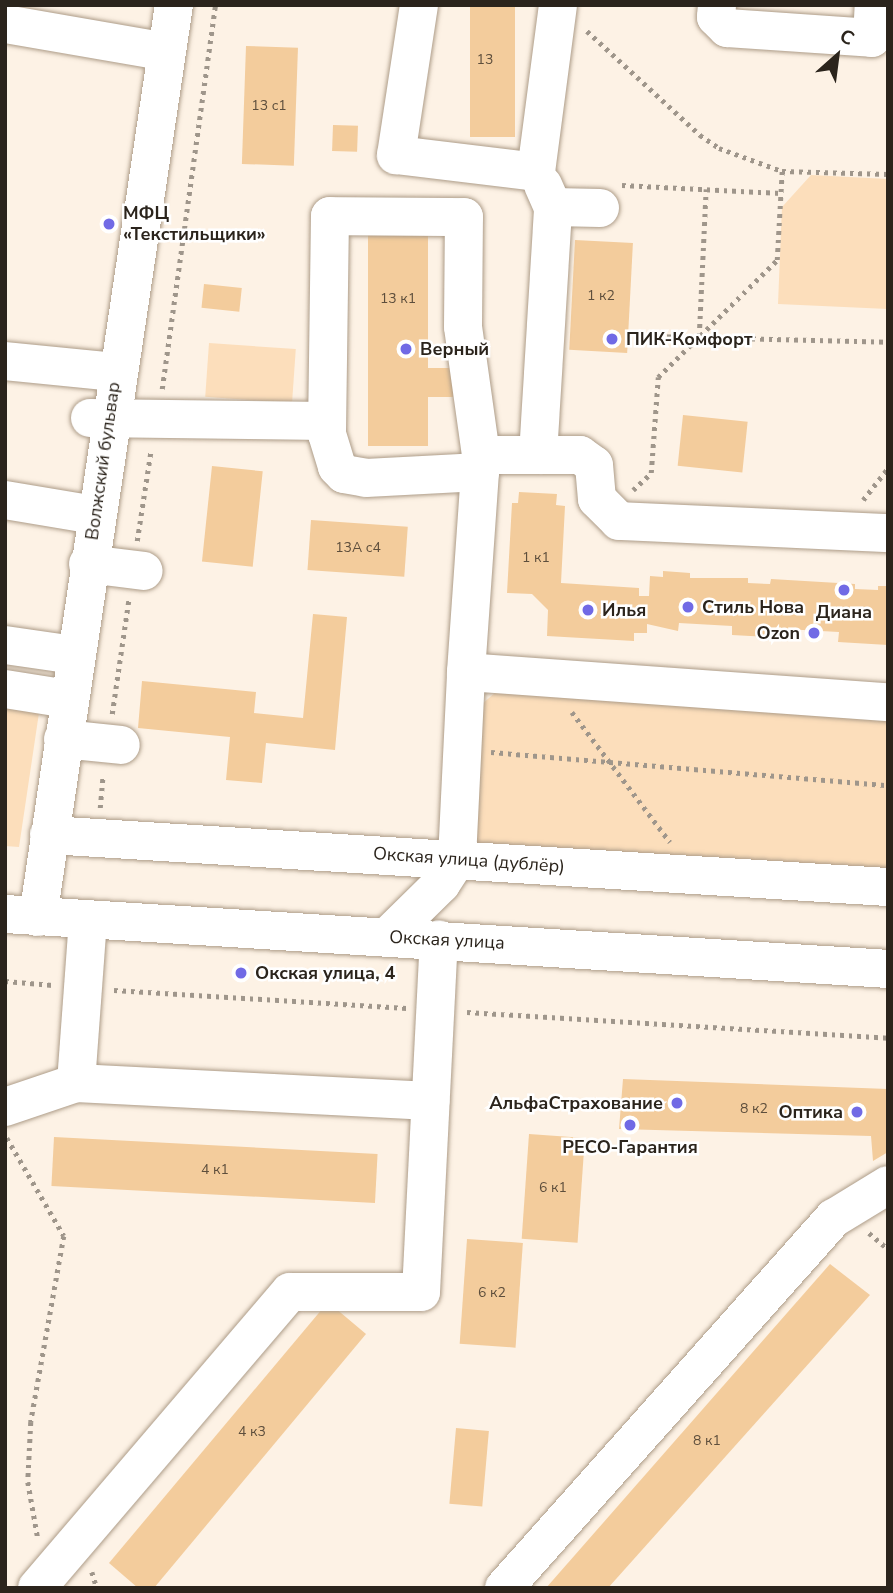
<!DOCTYPE html>
<meta charset="utf-8">
<style>
body{margin:0}
#map{position:relative;width:893px;height:1593px;overflow:hidden;background:#fdf2e5;font-family:"Nunito Sans",sans-serif}
div>[style]{position:absolute}
.green>*{inset:0;background:#fcdebb;transform-origin:0 0}
.building>*{inset:0;background:#f3cc9c;transform-origin:0 0}
.path>*{height:4.5px;margin-top:-2.25px;transform-origin:0;background:repeating-linear-gradient(90deg,#9f968b 0 3.5px,transparent 0 8.5px)}
.roads{filter:drop-shadow(0 0 2px #ad9c88) drop-shadow(0 0 2px #ad9c88)}
.minor>*{height:38px;margin:-19px;padding:0 19px;transform-origin:19px;border-radius:19px;background:#fff}
.major>*{height:38px;margin:-19px;padding:0 19px;transform-origin:19px;border-radius:19px;background:#fff}
.dots>*{width:19px;height:19px;translate:-50% -50%;box-sizing:border-box;border:4px solid #fff;border-radius:50%}
span{translate:-50% -50%;white-space:nowrap;text-align:center;line-height:1.15;-webkit-text-stroke:5px #fff;paint-order:stroke}
.number-label{font-size:14px;color:#5d4e3c}
.number-label span{-webkit-text-stroke-width:0}
.poi-label{font-size:18px;color:#2b241c;font-weight:700}
.left{translate:0 -50%;text-align:left}
.right{translate:-100% -50%;text-align:right}
.street-label{font-size:18px;color:#2b241c}
.frame{position:absolute;inset:0;border:7px solid #2b241c;pointer-events:none}
.north{position:absolute;left:802px;top:21px;width:70px;height:70px;-webkit-text-stroke:5px #fff;paint-order:stroke;rotate:28deg;font-size:19px;font-weight:700;line-height:28px;text-align:center;color:#2b241c}
.north::after{content:'';display:block;margin:auto;width:24px;height:32px;background:#2b241c;clip-path:polygon(50% 0,100% 100%,50% 72%,0 100%)}
</style>
<div id="map">
<div class="green">
<div style="clip-path:polygon(811px 175px,888px 179px,888px 309px,778px 304px,782px 207px)"></div>
<div style="left:209px;top:343px;width:87px;height:54px;rotate:4deg"></div>
<div style="clip-path:polygon(497px 691px,888px 720px,888px 876px,492px 854px,470px 837px,481px 705px)"></div>
<div style="clip-path:polygon(5px 701px,40px 706px,19px 847px,5px 846px)"></div>
</div>
<div class="building">
<div style="left:470px;top:5px;width:45px;height:132px"></div>
<div style="left:246px;top:46px;width:52px;height:118px;rotate:2deg"></div>
<div style="left:333px;top:125px;width:25px;height:26px;rotate:2deg"></div>
<div style="clip-path:polygon(368px 229px,428px 230px,428px 368px,453px 368px,453px 397px,428px 397px,428px 446px,368px 446px)"></div>
<div style="left:575px;top:240px;width:58px;height:110px;rotate:3deg"></div>
<div style="left:204px;top:284px;width:38px;height:24px;rotate:6deg"></div>
<div style="left:683px;top:415px;width:65px;height:51px;rotate:6deg"></div>
<div style="left:212px;top:466px;width:51px;height:96px;rotate:6deg"></div>
<div style="clip-path:polygon(519px 492px,557px 494px,556px 505px,565px 506px,561px 583px,639px 588px,639px 596px,649px 596px,650px 576px,663px 577px,663px 571px,690px 573px,690px 578px,748px 578px,748px 583px,770px 584px,771px 579px,855px 584px,855px 589px,878px 590px,878px 586px,888px 586px,888px 645px,838px 642px,839px 632px,785px 629px,784px 638px,732px 635px,732px 626px,679px 623px,678px 631px,647px 624px,647px 633px,634px 633px,634px 641px,547px 636px,548px 610px,532px 594px,507px 593px,512px 503px,518px 503px)"></div>
<div style="left:311px;top:520px;width:97px;height:50px;rotate:4deg"></div>
<div style="clip-path:polygon(313px 614px,347px 617px,335px 750px,266px 743px,262px 783px,226px 780px,230px 737px,138px 728px,142px 681px,256px 692px,254px 713px,303px 718px)"></div>
<div style="clip-path:polygon(623px 1079px,888px 1089px,888px 1152px,873px 1161px,871px 1136px,619px 1129px)"></div>
<div style="left:529px;top:1134px;width:56px;height:105px;rotate:4deg"></div>
<div style="left:54px;top:1137px;width:324px;height:49px;rotate:3deg"></div>
<div style="left:467px;top:1239px;width:56px;height:105px;rotate:4deg"></div>
<div style="clip-path:polygon(830px 1264px,870px 1295px,608px 1588px,546px 1588px)"></div>
<div style="clip-path:polygon(328px 1302px,366px 1334px,154px 1588px,138px 1588px,109px 1563px)"></div>
<div style="left:456px;top:1428px;width:33px;height:76px;rotate:5deg"></div>
</div>
<div class="path">
<div style="left:587px;top:31px;width:154px;rotate:42.6deg"></div>
<div style="left:700px;top:135px;width:23px;rotate:34deg"></div>
<div style="left:719px;top:148px;width:67px;rotate:20.1deg"></div>
<div style="left:622px;top:185px;width:159px;rotate:2.9deg"></div>
<div style="left:650px;top:336px;width:238px;rotate:1.4deg"></div>
<div style="left:699px;top:336px;width:147px;rotate:-87.3deg"></div>
<div style="left:162px;top:389px;width:388px;rotate:-82.1deg"></div>
<div style="left:633px;top:490px;width:25px;rotate:-43deg"></div>
<div style="left:651px;top:473px;width:96px;rotate:-85.8deg"></div>
<div style="left:658px;top:377px;width:167px;rotate:-44.5deg"></div>
<div style="left:777px;top:260px;width:89px;rotate:-86.8deg"></div>
<div style="left:782px;top:171px;width:106px;rotate:1.6deg"></div>
<div style="left:863px;top:500px;width:41px;rotate:-52deg"></div>
<div style="left:137px;top:541px;width:93px;rotate:-81.3deg"></div>
<div style="left:572px;top:712px;width:163px;rotate:53deg"></div>
<div style="left:112px;top:714px;width:117px;rotate:-81.7deg"></div>
<div style="left:491px;top:752px;width:398px;rotate:4.8deg"></div>
<div style="left:100px;top:808px;width:33px;rotate:-85deg"></div>
<div style="left:5px;top:981px;width:48px;rotate:4.8deg"></div>
<div style="left:114px;top:990px;width:293px;rotate:3.5deg"></div>
<div style="left:467px;top:1012px;width:422px;rotate:3.5deg"></div>
<div style="left:7px;top:1138px;width:113px;rotate:59.8deg"></div>
<div style="left:64px;top:1236px;width:189px;rotate:100.1deg"></div>
<div style="left:31px;top:1422px;width:60px;rotate:92.9deg"></div>
<div style="left:28px;top:1482px;width:58px;rotate:80deg"></div>
<div style="left:869px;top:1233px;width:25px;rotate:40deg"></div>
<div style="left:92px;top:1572px;width:17px;rotate:73deg"></div>
</div>
<div class="roads">
<div class="minor">
<div style="left:419px;top:5px;width:152px;rotate:98.7deg"></div>
<div style="left:396px;top:155px;width:141px;rotate:6.9deg"></div>
<div style="left:536px;top:172px;width:168px;rotate:-82.5deg"></div>
<div style="left:717px;top:5px;width:12px;rotate:95deg"></div>
<div style="left:716px;top:17px;width:16px;rotate:45deg"></div>
<div style="left:727px;top:28px;width:145px;rotate:3.9deg"></div>
<div style="left:872px;top:38px;width:33px;rotate:-87deg"></div>
<div style="left:5px;top:24px;width:164px;rotate:9.8deg"></div>
<div style="left:543px;top:185px;width:24px;rotate:66deg"></div>
<div style="left:553px;top:207px;width:47px;rotate:1.2deg"></div>
<div style="left:5px;top:361px;width:112px;rotate:5.7deg"></div>
<div style="left:90px;top:418px;width:237px;rotate:0.7deg"></div>
<div style="left:481px;top:455px;width:99px"></div>
<div style="left:580px;top:455px;width:17px;rotate:36deg"></div>
<div style="left:594px;top:465px;width:34px;rotate:85deg"></div>
<div style="left:597px;top:499px;width:31px;rotate:45deg"></div>
<div style="left:619px;top:521px;width:269px;rotate:2.6deg"></div>
<div style="left:538px;top:455px;width:248px;rotate:-86.5deg"></div>
<div style="left:5px;top:500px;width:91px;rotate:9.5deg"></div>
<div style="left:88px;top:564px;width:56px;rotate:7.1deg"></div>
<div style="left:5px;top:645px;width:70px;rotate:8.2deg"></div>
<div style="left:466px;top:672px;width:423px;rotate:4.1deg"></div>
<div style="left:5px;top:689px;width:64px;rotate:9deg"></div>
<div style="left:63px;top:739px;width:58px;rotate:5.9deg"></div>
<div style="left:49px;top:835px;width:841px;rotate:3.55deg"></div>
<div style="left:38px;top:917px;width:922px;rotate:-81.52deg"></div>
<div style="left:387px;top:937px;width:76px;rotate:-44.5deg"></div>
<div style="left:441px;top:884px;width:30px;rotate:-57deg"></div>
<div style="left:457px;top:859px;width:187px;rotate:-87.2deg"></div>
<div style="left:466px;top:672px;width:200px;rotate:-86deg"></div>
<div style="left:480px;top:472px;width:17px;rotate:-87deg"></div>
<div style="left:481px;top:455px;width:129px;rotate:-98deg"></div>
<div style="left:463px;top:327px;width:110px;rotate:-89.5deg"></div>
<div style="left:464px;top:217px;width:134px;rotate:-179.6deg"></div>
<div style="left:330px;top:216px;width:218px;rotate:90.8deg"></div>
<div style="left:327px;top:434px;width:34px;rotate:73deg"></div>
<div style="left:337px;top:467px;width:10px;rotate:45deg"></div>
<div style="left:344px;top:474px;width:22px;rotate:10deg"></div>
<div style="left:366px;top:478px;width:114px;rotate:-3deg"></div>
<div style="left:76px;top:1083px;width:163px;rotate:-85.8deg"></div>
<div style="left:5px;top:1107px;width:75px;rotate:-18.7deg"></div>
<div style="left:76px;top:1083px;width:355px;rotate:2.9deg"></div>
<div style="left:37px;top:1588px;width:389px;rotate:-49.5deg"></div>
<div style="left:290px;top:1292px;width:131px"></div>
<div style="left:421px;top:1292px;width:353px;rotate:-87.1deg"></div>
<div style="left:504px;top:1588px;width:496px;rotate:-48.3deg"></div>
<div style="left:834px;top:1218px;width:63px;rotate:-31.4deg"></div>
</div>
<div class="major">
<div style="left:5px;top:914px;width:885px;rotate:3.56deg"></div>
</div>
</div>
<div class="dots">
<div style="left:109px;top:224px;background:#716ae5"></div>
<div style="left:612px;top:339px;background:#716ae5"></div>
<div style="left:406px;top:349px;background:#716ae5"></div>
<div style="left:844px;top:590px;background:#716ae5"></div>
<div style="left:688px;top:607px;background:#716ae5"></div>
<div style="left:588px;top:610px;background:#716ae5"></div>
<div style="left:814px;top:633px;background:#716ae5"></div>
<div style="left:241px;top:973px;background:#716ae5"></div>
<div style="left:677px;top:1103px;background:#716ae5"></div>
<div style="left:857px;top:1112px;background:#716ae5"></div>
<div style="left:630px;top:1125px;background:#716ae5"></div>
</div>
<div class="number-label">
<span style="left:485px;top:60px">13</span>
<span style="left:269px;top:106px">13 с1</span>
<span style="left:601px;top:296px">1 к2</span>
<span style="left:398px;top:299px">13 к1</span>
<span style="left:358px;top:548px">13А с4</span>
<span style="left:536px;top:558px">1 к1</span>
<span style="left:754px;top:1109px">8 к2</span>
<span style="left:215px;top:1170px">4 к1</span>
<span style="left:553px;top:1188px">6 к1</span>
<span style="left:492px;top:1293px">6 к2</span>
<span style="left:252px;top:1432px">4 к3</span>
<span style="left:707px;top:1441px">8 к1</span>
</div>
<div class="poi-label">
<span class="left" style="left:123px;top:224px">МФЦ<br>«Текстильщики»</span>
<span class="left" style="left:626px;top:339px">ПИК-Комфорт</span>
<span class="left" style="left:420px;top:349px">Верный</span>
<span class="left" style="left:702px;top:607px">Стиль Нова</span>
<span class="left" style="left:602px;top:610px">Илья</span>
<span style="left:844px;top:612px">Диана</span>
<span class="right" style="left:800px;top:633px">Ozon</span>
<span class="left" style="left:255px;top:973px">Окская улица, 4</span>
<span class="right" style="left:663px;top:1103px">АльфаСтрахование</span>
<span class="right" style="left:843px;top:1112px">Оптика</span>
<span style="left:630px;top:1147px">РЕСО-Гарантия</span>
</div>
<div class="street-label">
<span style="left:103px;top:461px;rotate:-82deg">Волжский бульвар</span>
<span style="left:469px;top:860px;rotate:4deg">Окская улица (дублёр)</span>
<span style="left:447px;top:940px;rotate:3deg">Окская улица</span>
</div>
<div class="frame"></div>
<div class="north">С</div>
</div>
